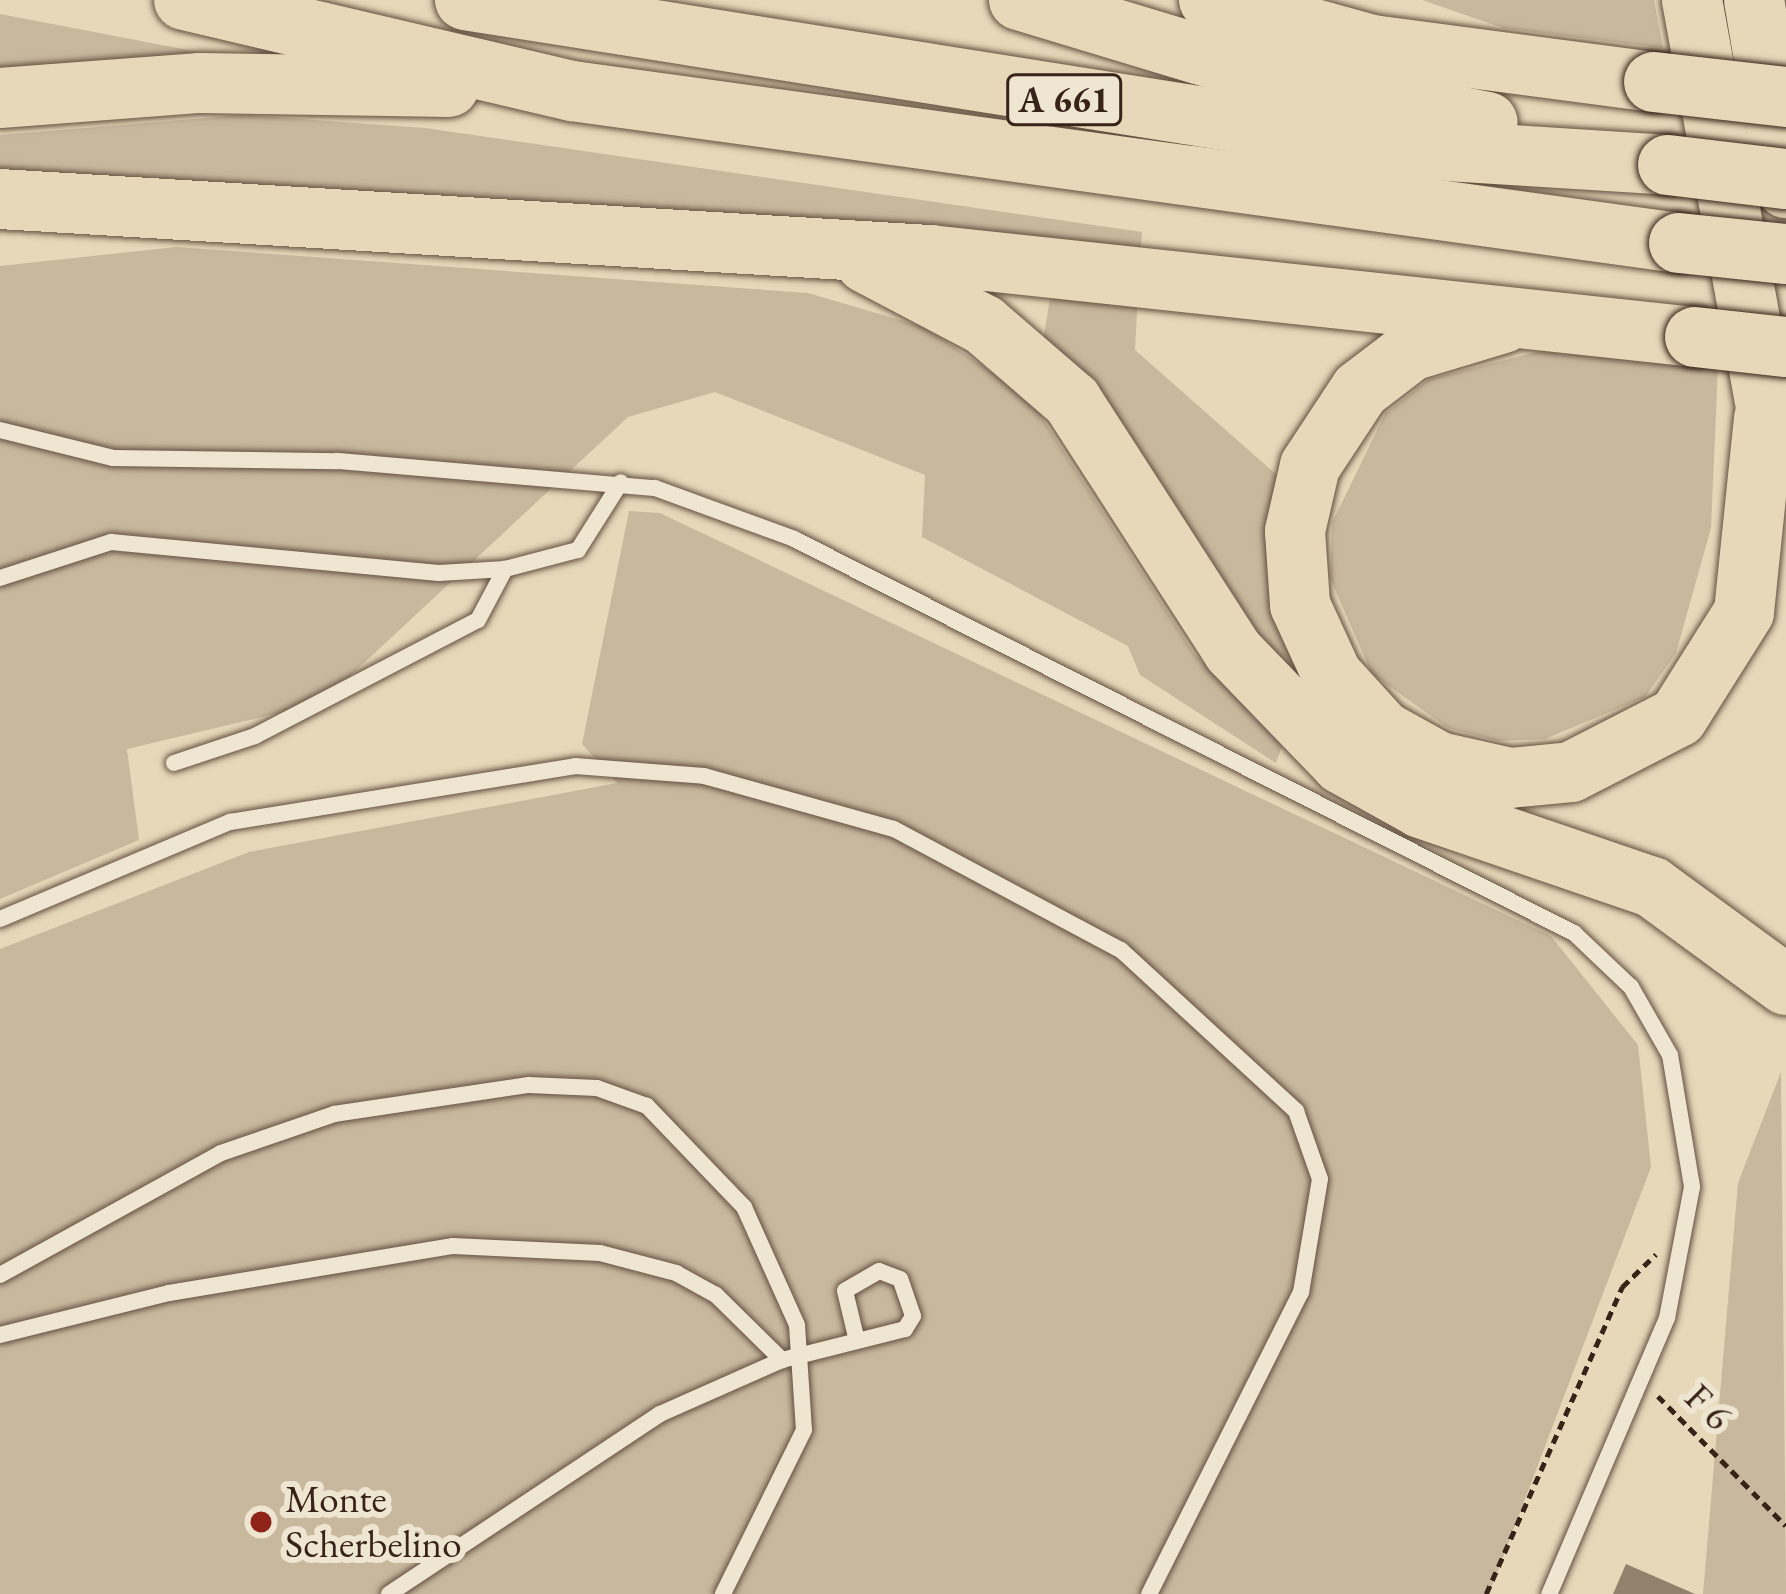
<!DOCTYPE html>
<style>
body{margin:0}
#map{position:relative;width:1786px;height:1594px;overflow:hidden;background:#e6d8b9;font-family:"EB Garamond",serif}
div>[style]{position:absolute}
.green>*{inset:0;background:#c8b99e}
.building>*{inset:0;background:#92816c}
.path>*{height:4.5px;margin-top:-2.25px;transform-origin:0;background:repeating-linear-gradient(90deg,#382319 0 9px,transparent 0 15px)}
.roads{filter:drop-shadow(0 0 3px #645041) drop-shadow(0 0 3px #645041)}
.lane>*{height:16px;margin:-8px;padding:0 8px;transform-origin:8px;border-radius:8px;background:#efe6d2}
.highway>*{height:60px;margin:-30px;padding:0 30px;transform-origin:30px;border-radius:30px;background:#e6d8b9}
.bridges{filter:drop-shadow(0 0 3px #382319) drop-shadow(0 0 3px #382319)}
.highway-bridge>*{height:60px;margin:-30px;padding:0 30px;transform-origin:30px;border-radius:30px;background:#e6d8b9}
.dots>*{width:33px;height:33px;translate:-50% -50%;box-sizing:border-box;border:6px solid #efe6d2;border-radius:50%}
span{translate:-50% -50%;white-space:nowrap;text-align:center;line-height:1.15;-webkit-text-stroke:12px #efe6d2;paint-order:stroke}
.shield-label span{padding:3px 9px;background:#efe6d2;border:3px solid;border-radius:9px;-webkit-text-stroke-width:0}
.shield-label{font-size:36px;color:#382319;font-weight:700}
.street-label{font-size:39px;color:#382319}
.poi-label{font-size:39px;color:#382319}
.left{translate:0 -50%;text-align:left}
</style>
<div id="map">
<div class="green">
<div style="clip-path:polygon(1422px 0,1654px 0,1663px 48px,1503px 28px)"></div>
<div style="clip-path:polygon(0 14px,272px 66px,0 75px)"></div>
<div style="clip-path:polygon(242px 115px,425px 128px,1142px 232px,1140px 258px,0 173px,0 135px)"></div>
<div style="clip-path:polygon(176px 247px,808px 293px,924px 327px,1028px 396px,1193px 652px,1282px 746px,1276px 763px,1140px 675px,1128px 646px,922px 537px,925px 475px,715px 392px,628px 417px,321px 703px,127px 749px,139px 840px,0 899px,0 266px)"></div>
<div style="clip-path:polygon(1052px 286px,1138px 294px,1135px 350px,1286px 483px,1307px 715px,1041px 354px)"></div>
<div style="clip-path:polygon(1545px 350px,1718px 368px,1711px 528px,1676px 653px,1645px 697px,1545px 739px,1498px 741px,1448px 728px,1372px 674px,1330px 578px,1332px 523px,1385px 414px,1429px 379px)"></div>
<div style="clip-path:polygon(629px 511px,660px 513px,1551px 936px,1638px 1045px,1651px 1167px,1489px 1594px,0 1594px,0 949px,249px 852px,617px 783px,582px 744px)"></div>
<div style="clip-path:polygon(1781px 1072px,1786px 1594px,1703px 1594px,1738px 1183px)"></div>
</div>
<div class="building">
<div style="clip-path:polygon(1626px 1564px,1695px 1594px,1613px 1594px)"></div>
</div>
<div class="path">
<div style="left:1658px;top:1396px;width:182px;rotate:45.4deg"></div>
<div style="left:1486px;top:1594px;width:336px;rotate:-66.1deg"></div>
<div style="left:1622px;top:1287px;width:47px;rotate:-44.1deg"></div>
</div>
<div class="roads">
<div class="lane">
<div style="left:0;top:430px;width:116px;rotate:13.9deg"></div>
<div style="left:113px;top:458px;width:225px;rotate:0.8deg"></div>
<div style="left:338px;top:461px;width:318px;rotate:4.9deg"></div>
<div style="left:655px;top:488px;width:148px;rotate:20.1deg"></div>
<div style="left:794px;top:539px;width:874px;rotate:26.8deg"></div>
<div style="left:1574px;top:933px;width:79px;rotate:43.5deg"></div>
<div style="left:1631px;top:987px;width:78px;rotate:60.2deg"></div>
<div style="left:1670px;top:1055px;width:134px;rotate:80.5deg"></div>
<div style="left:1692px;top:1187px;width:133px;rotate:100.8deg"></div>
<div style="left:1667px;top:1318px;width:300px;rotate:113.1deg"></div>
<div style="left:0;top:578px;width:117px;rotate:-18deg"></div>
<div style="left:111px;top:542px;width:329px;rotate:5.4deg"></div>
<div style="left:439px;top:573px;width:66px;rotate:-3.5deg"></div>
<div style="left:505px;top:569px;width:75px;rotate:-14.6deg"></div>
<div style="left:578px;top:550px;width:80px;rotate:-57.7deg"></div>
<div style="left:174px;top:763px;width:85px;rotate:-18.4deg"></div>
<div style="left:255px;top:736px;width:251px;rotate:-27.5deg"></div>
<div style="left:478px;top:620px;width:58px;rotate:-62.1deg"></div>
<div style="left:0;top:919px;width:250px;rotate:-22.9deg"></div>
<div style="left:230px;top:822px;width:350px;rotate:-9.2deg"></div>
<div style="left:575px;top:766px;width:129px;rotate:4.4deg"></div>
<div style="left:704px;top:776px;width:197px;rotate:15.6deg"></div>
<div style="left:894px;top:829px;width:257px;rotate:28.1deg"></div>
<div style="left:1121px;top:950px;width:238px;rotate:42.6deg"></div>
<div style="left:1296px;top:1111px;width:72px;rotate:70.6deg"></div>
<div style="left:1320px;top:1179px;width:115px;rotate:99.5deg"></div>
<div style="left:1301px;top:1292px;width:338px;rotate:116.7deg"></div>
<div style="left:0;top:1275px;width:252px;rotate:-28.9deg"></div>
<div style="left:221px;top:1153px;width:120px;rotate:-19deg"></div>
<div style="left:334px;top:1114px;width:197px;rotate:-8.5deg"></div>
<div style="left:529px;top:1085px;width:68px;rotate:2.5deg"></div>
<div style="left:597px;top:1088px;width:53px;rotate:19.8deg"></div>
<div style="left:647px;top:1106px;width:140px;rotate:46.2deg"></div>
<div style="left:744px;top:1207px;width:129px;rotate:65.8deg"></div>
<div style="left:797px;top:1325px;width:105px;rotate:86.2deg"></div>
<div style="left:804px;top:1430px;width:183px;rotate:116.3deg"></div>
<div style="left:0;top:1335px;width:174px;rotate:-14deg"></div>
<div style="left:169px;top:1293px;width:288px;rotate:-9.4deg"></div>
<div style="left:453px;top:1246px;width:147px;rotate:2.7deg"></div>
<div style="left:600px;top:1253px;width:79px;rotate:14.7deg"></div>
<div style="left:676px;top:1273px;width:46px;rotate:28.8deg"></div>
<div style="left:716px;top:1295px;width:93px;rotate:44.6deg"></div>
<div style="left:389px;top:1594px;width:325px;rotate:-33.6deg"></div>
<div style="left:660px;top:1414px;width:133px;rotate:-23.9deg"></div>
<div style="left:782px;top:1360px;width:127px;rotate:-14.1deg"></div>
<div style="left:905px;top:1329px;width:15px;rotate:-58deg"></div>
<div style="left:913px;top:1316px;width:39px;rotate:-109deg"></div>
<div style="left:900px;top:1279px;width:22px;rotate:-159deg"></div>
<div style="left:879px;top:1271px;width:39px;rotate:150deg"></div>
<div style="left:845px;top:1291px;width:51px;rotate:76.5deg"></div>
</div>
<div class="highway">
<div style="left:184px;top:0;width:399px;rotate:13.2deg"></div>
<div style="left:572px;top:91px;width:1117px;rotate:7.82deg"></div>
<div style="left:465px;top:0;width:948px;rotate:8.99deg"></div>
<div style="left:1401px;top:148px;width:268px;rotate:3.6deg"></div>
<div style="left:1019px;top:0;width:298px;rotate:16.8deg"></div>
<div style="left:1304px;top:86px;width:187px;rotate:11.1deg"></div>
<div style="left:1209px;top:0;width:169px;rotate:15.4deg"></div>
<div style="left:1372px;top:45px;width:284px;rotate:7.5deg"></div>
<div style="left:1692px;top:0;width:464px;rotate:79.7deg"></div>
<div style="left:1754px;top:0;width:191px;rotate:80.3deg"></div>
<div style="left:0;top:98px;width:201px;rotate:-4.3deg"></div>
<div style="left:200px;top:83px;width:249px;rotate:0.9deg"></div>
<div style="left:0;top:199px;width:932px;rotate:3.45deg"></div>
<div style="left:930px;top:255px;width:769px;rotate:6.12deg"></div>
<div style="left:866px;top:263px;width:133px;rotate:27.7deg"></div>
<div style="left:984px;top:325px;width:116px;rotate:40.8deg"></div>
<div style="left:1072px;top:401px;width:297px;rotate:57.2deg"></div>
<div style="left:1233px;top:651px;width:157px;rotate:46deg"></div>
<div style="left:1342px;top:764px;width:90px;rotate:29.1deg"></div>
<div style="left:1421px;top:808px;width:244px;rotate:18.9deg"></div>
<div style="left:1652px;top:887px;width:166px;rotate:36.2deg"></div>
<div style="left:1503px;top:323px;width:96px;rotate:163.1deg"></div>
<div style="left:1411px;top:351px;width:64px;rotate:142.6deg"></div>
<div style="left:1360px;top:390px;width:91px;rotate:123.3deg"></div>
<div style="left:1310px;top:466px;width:67px;rotate:103deg"></div>
<div style="left:1295px;top:531px;width:74px;rotate:86.1deg"></div>
<div style="left:1300px;top:605px;width:77px;rotate:65.4deg"></div>
<div style="left:1332px;top:675px;width:76px;rotate:47.7deg"></div>
<div style="left:1383px;top:731px;width:64px;rotate:29deg"></div>
<div style="left:1439px;top:762px;width:73px;rotate:12.7deg"></div>
<div style="left:1510px;top:778px;width:61px;rotate:-5.6deg"></div>
<div style="left:1571px;top:772px;width:120px;rotate:-27.2deg"></div>
<div style="left:1678px;top:717px;width:124px;rotate:-57.8deg"></div>
<div style="left:1744px;top:612px;width:195px;rotate:-84.1deg"></div>
</div>
</div>
<div class="bridges">
<div class="highway-bridge">
<div style="left:1654px;top:82px;width:133px;rotate:6.5deg"></div>
<div style="left:1668px;top:165px;width:119px;rotate:6.8deg"></div>
<div style="left:1679px;top:243px;width:108px;rotate:5.9deg"></div>
<div style="left:1695px;top:337px;width:92px;rotate:6.3deg"></div>
</div>
</div>
<div class="dots">
<div style="left:261px;top:1522px;background:#8f2418"></div>
</div>
<div class="shield-label">
<span style="left:1064px;top:100px">A 661</span>
</div>
<div class="street-label">
<span style="left:1708px;top:1407px;rotate:45deg">F 6</span>
</div>
<div class="poi-label">
<span class="left" style="left:285px;top:1522px">Monte<br>Scherbelino</span>
</div>
</div>
